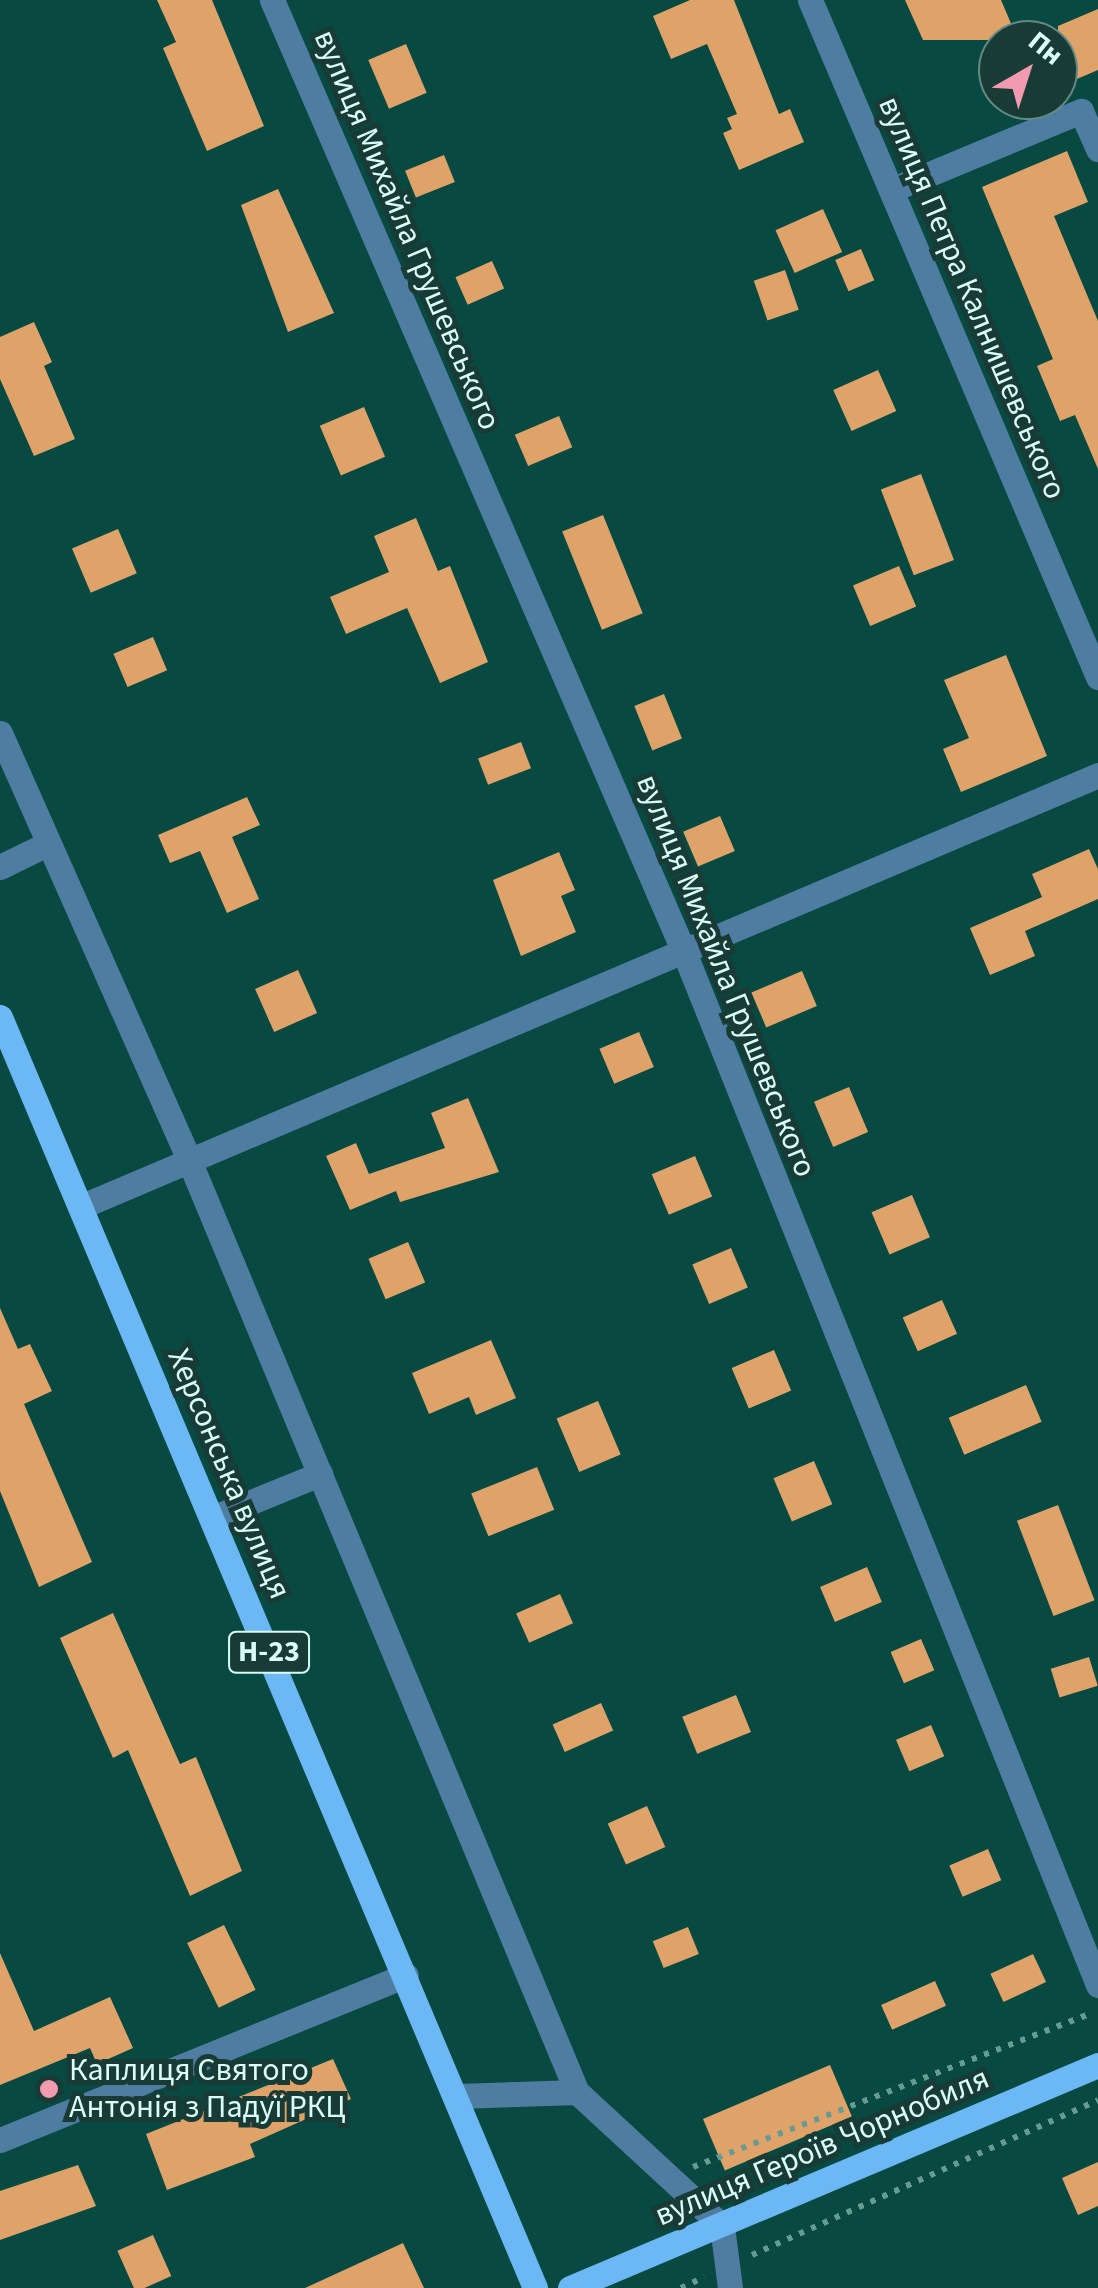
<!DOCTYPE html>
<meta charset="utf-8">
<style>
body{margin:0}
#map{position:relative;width:1098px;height:2288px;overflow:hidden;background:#084942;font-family:"Source Sans 3",sans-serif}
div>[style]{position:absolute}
.building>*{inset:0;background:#dfa36a;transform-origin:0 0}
.path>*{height:6px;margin-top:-3px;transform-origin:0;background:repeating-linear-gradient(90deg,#669b94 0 5px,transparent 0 13px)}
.minor>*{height:25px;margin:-12.5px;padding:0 12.5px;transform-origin:12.5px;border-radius:12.5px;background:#4f7da2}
.major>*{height:25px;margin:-12.5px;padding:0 12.5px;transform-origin:12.5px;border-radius:12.5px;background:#6bb8f4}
.dots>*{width:28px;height:28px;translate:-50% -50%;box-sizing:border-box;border:5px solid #193b36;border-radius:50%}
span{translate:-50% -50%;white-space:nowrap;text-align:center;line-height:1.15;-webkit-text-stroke:10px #193b36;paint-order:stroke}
.shield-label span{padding:2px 8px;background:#193b36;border:2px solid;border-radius:8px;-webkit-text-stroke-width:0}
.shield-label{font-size:30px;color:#d7fef7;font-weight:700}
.street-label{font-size:32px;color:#d7fef7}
.poi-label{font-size:32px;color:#d7fef7}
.left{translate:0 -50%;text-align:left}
.north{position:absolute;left:978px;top:20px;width:100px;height:100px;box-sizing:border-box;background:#193b36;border:2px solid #658983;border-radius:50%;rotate:39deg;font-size:28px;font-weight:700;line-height:40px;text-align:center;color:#d7fef7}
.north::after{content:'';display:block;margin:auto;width:35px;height:45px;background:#f29ab0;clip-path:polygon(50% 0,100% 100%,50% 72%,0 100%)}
</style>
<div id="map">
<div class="building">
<div style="clip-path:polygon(157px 0,212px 0,264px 126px,207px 151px,163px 48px,176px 42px)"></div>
<div style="clip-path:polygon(690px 0,734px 0,779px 114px,790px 109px,804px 142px,739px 170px,723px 133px,732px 129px,727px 118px,737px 114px,707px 44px,671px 59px,653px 16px)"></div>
<div style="clip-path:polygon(905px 0,1001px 0,1018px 40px,923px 40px)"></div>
<div style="clip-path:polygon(1098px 9px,1098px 70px,1058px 87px,1058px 26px)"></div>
<div style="left:406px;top:44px;width:53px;height:41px;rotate:67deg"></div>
<div style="clip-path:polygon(1067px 151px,1088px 202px,1054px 216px,1098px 321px,1098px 469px,1075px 415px,1060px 421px,1037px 366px,1053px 359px,982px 187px)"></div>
<div style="left:444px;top:155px;width:29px;height:42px;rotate:68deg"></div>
<div style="clip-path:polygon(278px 189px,334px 313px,288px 332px,241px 205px)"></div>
<div style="left:823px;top:209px;width:47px;height:52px;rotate:66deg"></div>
<div style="left:861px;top:249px;width:34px;height:28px;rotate:67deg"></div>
<div style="left:492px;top:261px;width:30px;height:40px;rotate:66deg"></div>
<div style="left:785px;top:270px;width:42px;height:33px;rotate:71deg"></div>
<div style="clip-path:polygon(34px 322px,52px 362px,44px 366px,75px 439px,34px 456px,0 379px,0 337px)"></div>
<div style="left:878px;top:370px;width:45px;height:49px;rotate:66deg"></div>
<div style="left:364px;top:407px;width:54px;height:48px;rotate:67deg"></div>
<div style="left:559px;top:416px;width:34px;height:48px;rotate:67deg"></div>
<div style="left:921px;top:474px;width:92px;height:43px;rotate:69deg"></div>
<div style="left:603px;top:515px;width:106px;height:44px;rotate:68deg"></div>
<div style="clip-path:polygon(416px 518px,438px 571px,450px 566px,488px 662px,440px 683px,407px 608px,346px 634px,330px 597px,389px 572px,374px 536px)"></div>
<div style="left:118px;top:529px;width:48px;height:50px;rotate:67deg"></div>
<div style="left:899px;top:566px;width:44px;height:50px;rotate:67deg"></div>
<div style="left:153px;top:637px;width:36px;height:43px;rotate:67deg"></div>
<div style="clip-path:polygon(1006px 655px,1047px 756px,961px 792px,943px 749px,969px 738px,944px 680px)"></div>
<div style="left:664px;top:694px;width:48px;height:32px;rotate:68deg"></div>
<div style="left:521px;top:742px;width:28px;height:46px;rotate:69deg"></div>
<div style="clip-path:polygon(247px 797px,260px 825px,232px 837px,259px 899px,227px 913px,200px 851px,170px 863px,158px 835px)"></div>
<div style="left:720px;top:816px;width:38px;height:40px;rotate:67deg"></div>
<div style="clip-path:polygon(1089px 849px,1098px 869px,1098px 899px,1025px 931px,1035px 956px,990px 975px,970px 928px,1042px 897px,1032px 874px)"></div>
<div style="clip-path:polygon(559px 852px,575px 890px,561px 896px,576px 932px,521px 956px,493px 880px)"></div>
<div style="left:298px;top:970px;width:47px;height:47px;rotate:66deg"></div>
<div style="left:802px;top:971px;width:38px;height:55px;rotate:67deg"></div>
<div style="left:639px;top:1032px;width:38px;height:43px;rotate:67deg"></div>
<div style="left:849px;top:1087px;width:49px;height:38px;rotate:67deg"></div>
<div style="clip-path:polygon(468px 1098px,499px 1172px,400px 1202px,396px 1191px,350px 1210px,326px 1156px,356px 1143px,369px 1174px,445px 1148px,431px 1113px)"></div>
<div style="left:695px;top:1156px;width:44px;height:47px;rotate:67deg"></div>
<div style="left:912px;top:1195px;width:46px;height:44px;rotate:67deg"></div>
<div style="left:408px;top:1242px;width:44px;height:43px;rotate:67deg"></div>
<div style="left:731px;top:1248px;width:43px;height:42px;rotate:67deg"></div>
<div style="left:942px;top:1300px;width:37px;height:43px;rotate:66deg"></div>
<div style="clip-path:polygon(0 1308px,18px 1349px,30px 1344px,52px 1391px,24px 1404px,92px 1562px,39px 1587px,0 1491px)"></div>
<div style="clip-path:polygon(491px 1340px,516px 1398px,476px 1415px,469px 1397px,429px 1414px,412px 1373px)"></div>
<div style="left:774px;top:1350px;width:44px;height:46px;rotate:67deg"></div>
<div style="left:1026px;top:1385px;width:40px;height:84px;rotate:67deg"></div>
<div style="left:598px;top:1401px;width:58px;height:45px;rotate:67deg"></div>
<div style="left:814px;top:1461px;width:47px;height:44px;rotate:67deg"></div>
<div style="left:537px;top:1467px;width:46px;height:71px;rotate:68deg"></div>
<div style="left:1058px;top:1505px;width:102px;height:44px;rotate:69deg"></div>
<div style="left:867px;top:1567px;width:38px;height:51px;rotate:67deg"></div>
<div style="left:560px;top:1594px;width:32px;height:48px;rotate:66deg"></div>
<div style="clip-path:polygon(113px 1613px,180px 1764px,196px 1757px,242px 1871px,190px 1896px,128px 1750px,113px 1758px,60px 1638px)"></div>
<div style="left:921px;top:1639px;width:34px;height:33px;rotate:67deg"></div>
<div style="left:1089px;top:1657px;width:30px;height:40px;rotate:73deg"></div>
<div style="left:736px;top:1695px;width:40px;height:58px;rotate:68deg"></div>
<div style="left:601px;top:1703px;width:30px;height:53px;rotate:66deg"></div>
<div style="left:931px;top:1725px;width:34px;height:38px;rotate:67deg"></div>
<div style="left:647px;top:1806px;width:45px;height:43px;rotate:66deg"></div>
<div style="left:988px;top:1849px;width:34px;height:42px;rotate:67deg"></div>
<div style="left:224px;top:1925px;width:72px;height:41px;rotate:64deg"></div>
<div style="left:688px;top:1927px;width:29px;height:38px;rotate:68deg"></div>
<div style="clip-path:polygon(0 1953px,34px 2031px,110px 1997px,133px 2048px,97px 2064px,90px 2048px,0 2085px)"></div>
<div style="left:1033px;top:1954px;width:31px;height:47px;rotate:65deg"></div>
<div style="left:935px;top:1981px;width:27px;height:59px;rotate:66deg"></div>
<div style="clip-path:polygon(333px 2059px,351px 2099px,250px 2144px,255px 2157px,167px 2190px,146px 2134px)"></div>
<div style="left:830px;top:2065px;width:56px;height:138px;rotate:67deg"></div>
<div style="clip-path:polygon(1098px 2162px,1098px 2206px,1078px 2215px,1062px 2178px)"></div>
<div style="clip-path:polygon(78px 2165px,96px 2206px,0 2240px,0 2191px)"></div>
<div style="left:153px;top:2235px;width:45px;height:39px;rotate:66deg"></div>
<div style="clip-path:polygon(403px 2243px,424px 2288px,305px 2288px)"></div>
</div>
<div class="path">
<div style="left:693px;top:2167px;width:428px;rotate:-21.1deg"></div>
<div style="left:752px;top:2255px;width:379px;rotate:-24.1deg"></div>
<div style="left:681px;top:2288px;width:26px;rotate:-25deg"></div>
</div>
<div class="minor">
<div style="left:272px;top:0;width:1037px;rotate:66.6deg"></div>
<div style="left:684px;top:952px;width:1113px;rotate:68.16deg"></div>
<div style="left:810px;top:0;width:736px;rotate:66.95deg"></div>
<div style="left:891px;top:190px;width:206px;rotate:-22.6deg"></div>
<div style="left:1081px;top:111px;width:42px;rotate:65.9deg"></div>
<div style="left:0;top:733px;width:467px;rotate:66.1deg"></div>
<div style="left:189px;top:1160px;width:1010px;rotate:67.4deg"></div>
<div style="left:577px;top:2092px;width:197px;rotate:42.7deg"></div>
<div style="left:722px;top:2226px;width:63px;rotate:82.6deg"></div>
<div style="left:0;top:867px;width:52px;rotate:-26.1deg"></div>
<div style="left:80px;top:1207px;width:1106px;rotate:-22.99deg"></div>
<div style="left:212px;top:1518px;width:117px;rotate:-22.2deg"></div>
<div style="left:458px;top:2096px;width:119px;rotate:-1.9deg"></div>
<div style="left:0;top:2140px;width:438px;rotate:-22.1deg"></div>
</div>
<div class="major">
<div style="left:0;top:1017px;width:1379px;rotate:67.17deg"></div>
<div style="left:570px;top:2288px;width:573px;rotate:-22.9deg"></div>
</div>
<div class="dots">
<div style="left:49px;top:2089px;background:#f29ab0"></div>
</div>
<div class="shield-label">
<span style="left:269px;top:1652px">Н-23</span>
</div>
<div class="street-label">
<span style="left:407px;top:230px;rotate:67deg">вулиця Михайла Грушевського</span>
<span style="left:972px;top:298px;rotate:67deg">вулиця Петра Калнишевського</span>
<span style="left:726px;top:976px;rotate:68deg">вулиця Михайла Грушевського</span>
<span style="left:229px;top:1474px;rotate:67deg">Херсонська вулиця</span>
<span style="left:822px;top:2147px;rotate:-23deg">вулиця Героїв Чорнобиля</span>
</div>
<div class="poi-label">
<span class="left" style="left:69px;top:2089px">Каплиця Святого<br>Антонія з Падуї РКЦ</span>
</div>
<div class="north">Пн</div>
</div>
